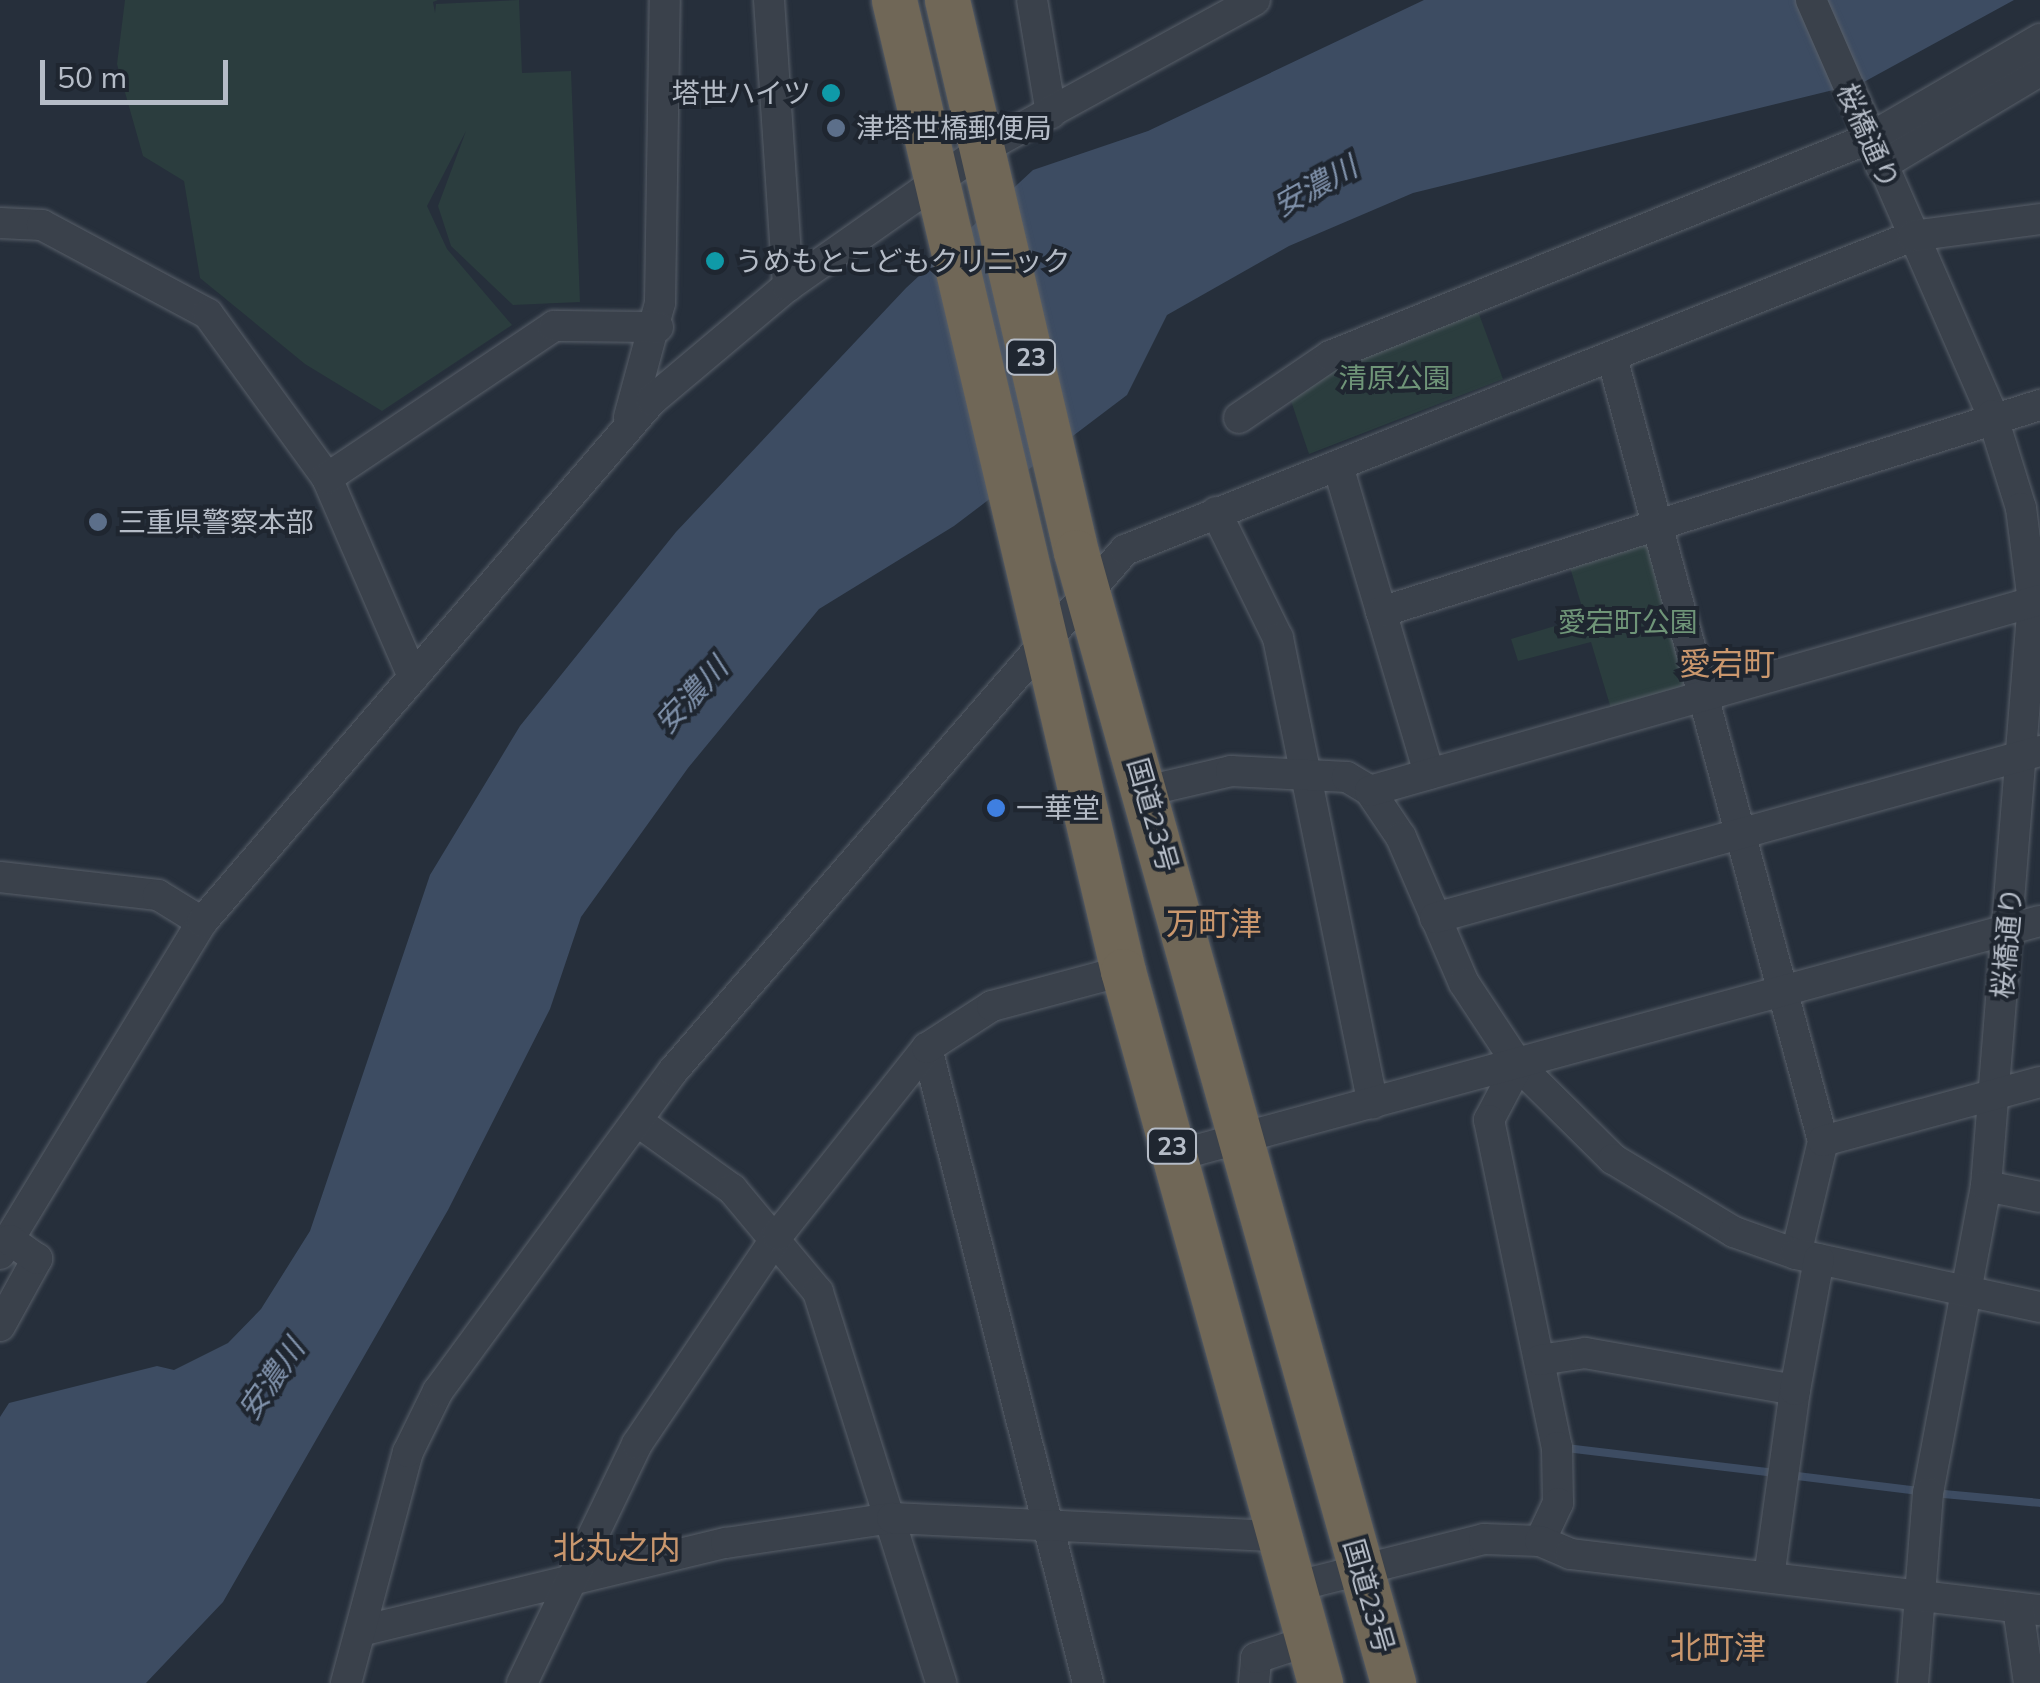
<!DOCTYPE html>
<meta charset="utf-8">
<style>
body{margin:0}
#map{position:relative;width:2040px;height:1683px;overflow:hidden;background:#262f3b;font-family:Mulish,"Noto Sans JP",sans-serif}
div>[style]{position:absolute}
.green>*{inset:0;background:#2b3d3e}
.water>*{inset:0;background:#3d4c62}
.stream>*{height:8px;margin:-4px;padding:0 4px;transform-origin:4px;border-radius:4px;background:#3d4c62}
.roads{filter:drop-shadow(0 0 2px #585f69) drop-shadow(0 0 2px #585f69)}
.minor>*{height:30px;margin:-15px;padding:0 15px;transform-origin:15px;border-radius:15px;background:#3a414b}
.highway>*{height:45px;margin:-22.5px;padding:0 22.5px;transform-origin:22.5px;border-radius:22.5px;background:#706757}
.dots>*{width:28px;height:28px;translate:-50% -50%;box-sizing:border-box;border:5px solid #1f2630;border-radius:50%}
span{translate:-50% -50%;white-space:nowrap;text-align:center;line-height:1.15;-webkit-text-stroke:8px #1f2630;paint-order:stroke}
.shield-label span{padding:2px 8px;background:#1f2630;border:2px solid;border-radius:8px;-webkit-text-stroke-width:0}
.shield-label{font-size:25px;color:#b5bcc7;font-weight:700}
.poi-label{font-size:28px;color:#b5bcc7}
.right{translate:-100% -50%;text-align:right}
.left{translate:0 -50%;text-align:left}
.street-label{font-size:28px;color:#b5bcc7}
.park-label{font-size:28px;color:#6f9578}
.water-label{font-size:30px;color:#8092ab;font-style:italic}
.quarter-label{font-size:32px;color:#ca976d}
.scale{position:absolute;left:40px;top:60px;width:188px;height:45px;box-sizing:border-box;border:5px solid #b5bcc7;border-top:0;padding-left:12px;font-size:30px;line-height:35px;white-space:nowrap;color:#b5bcc7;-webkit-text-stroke:8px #1f2630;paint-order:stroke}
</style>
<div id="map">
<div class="green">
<div style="clip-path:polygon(125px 0,438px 0,433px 2px,435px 13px,436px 4px,519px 0,522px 73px,571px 71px,580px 302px,513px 305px,451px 246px,438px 206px,466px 131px,427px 206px,447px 249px,512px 325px,382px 411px,305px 364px,200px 278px,184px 181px,143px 156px,117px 64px)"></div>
<div style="clip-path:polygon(1476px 306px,1503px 379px,1309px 454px,1290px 398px,1321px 368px)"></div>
<div style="clip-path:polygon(1642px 541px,1652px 546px,1687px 680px,1681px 691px,1612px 712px,1591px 642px,1518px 661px,1511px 639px,1585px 617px,1569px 564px)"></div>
</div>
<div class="water">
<div style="clip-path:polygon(1424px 0,2014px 0,1862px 83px,1413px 193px,1289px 246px,1167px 315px,1127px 395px,954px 526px,819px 609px,688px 768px,581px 917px,550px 1009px,448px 1210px,223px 1602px,146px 1683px,0 1683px,0 1417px,9px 1403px,157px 1366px,174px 1370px,228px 1343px,261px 1309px,310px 1231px,430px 875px,520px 726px,676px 532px,906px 288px,1033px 170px,1148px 131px)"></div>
</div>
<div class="stream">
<div style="left:1566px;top:1448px;width:211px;rotate:6.8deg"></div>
<div style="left:1789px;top:1475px;width:131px;rotate:7deg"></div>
<div style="left:1933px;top:1493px;width:107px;rotate:5.3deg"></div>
</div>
<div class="roads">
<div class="minor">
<div style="left:769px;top:0;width:287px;rotate:86.2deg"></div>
<div style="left:1032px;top:0;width:115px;rotate:80.5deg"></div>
<div style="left:1811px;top:0;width:453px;rotate:66.4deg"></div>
<div style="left:1992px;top:415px;width:97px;rotate:72.7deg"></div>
<div style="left:2021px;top:508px;width:95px;rotate:82.7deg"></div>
<div style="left:2033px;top:602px;width:586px;rotate:94.6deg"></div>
<div style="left:1986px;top:1186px;width:312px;rotate:100.7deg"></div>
<div style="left:1928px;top:1493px;width:191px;rotate:94.5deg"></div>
<div style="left:1881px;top:166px;width:185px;rotate:-30.9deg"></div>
<div style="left:0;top:223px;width:42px;rotate:2.7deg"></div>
<div style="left:42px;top:225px;width:188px;rotate:28.2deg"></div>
<div style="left:208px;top:314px;width:203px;rotate:54deg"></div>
<div style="left:327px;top:478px;width:217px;rotate:66.6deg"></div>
<div style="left:1612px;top:357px;width:812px;rotate:74.94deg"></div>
<div style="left:1823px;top:1141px;width:116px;rotate:103.4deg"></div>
<div style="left:629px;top:417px;width:118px;rotate:-74.8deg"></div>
<div style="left:660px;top:303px;width:303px;rotate:-89.1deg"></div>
<div style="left:1239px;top:418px;width:110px;rotate:-34.3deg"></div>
<div style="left:1330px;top:356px;width:580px;rotate:-21.97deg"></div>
<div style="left:1868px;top:139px;width:199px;rotate:-30.2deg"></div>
<div style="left:1338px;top:466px;width:321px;rotate:73.5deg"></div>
<div style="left:327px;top:478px;width:273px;rotate:-33.8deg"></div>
<div style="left:554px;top:326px;width:104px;rotate:0.6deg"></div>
<div style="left:1216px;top:512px;width:140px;rotate:63.8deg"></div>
<div style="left:1278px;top:638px;width:475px;rotate:78.5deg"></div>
<div style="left:1381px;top:612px;width:691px;rotate:-17.44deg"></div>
<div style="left:1146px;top:791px;width:87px;rotate:-13.2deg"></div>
<div style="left:1231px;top:771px;width:116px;rotate:3deg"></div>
<div style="left:1347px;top:777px;width:27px;rotate:31deg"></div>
<div style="left:1370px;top:791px;width:55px;rotate:56deg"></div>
<div style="left:1401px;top:837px;width:159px;rotate:66.7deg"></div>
<div style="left:1464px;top:983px;width:98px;rotate:56.6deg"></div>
<div style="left:1518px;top:1065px;width:134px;rotate:44.7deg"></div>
<div style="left:1613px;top:1159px;width:141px;rotate:31.1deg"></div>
<div style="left:1734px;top:1232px;width:66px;rotate:19.5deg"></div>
<div style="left:1796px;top:1254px;width:250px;rotate:12.3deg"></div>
<div style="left:1370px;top:791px;width:697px;rotate:-15.91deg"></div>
<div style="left:0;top:877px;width:159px;rotate:6.5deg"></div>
<div style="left:158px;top:895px;width:52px;rotate:31.5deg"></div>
<div style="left:1435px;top:918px;width:628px;rotate:-15.43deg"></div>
<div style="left:927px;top:1048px;width:655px;rotate:75.77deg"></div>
<div style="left:1518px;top:1065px;width:62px;rotate:117.8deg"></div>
<div style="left:1489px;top:1120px;width:334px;rotate:78.3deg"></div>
<div style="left:1557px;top:1447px;width:56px;rotate:89deg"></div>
<div style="left:1558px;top:1503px;width:42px;rotate:115.3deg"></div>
<div style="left:637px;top:1121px;width:117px;rotate:35.6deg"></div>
<div style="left:732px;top:1189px;width:134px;rotate:50.1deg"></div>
<div style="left:818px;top:1292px;width:410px;rotate:72.5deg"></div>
<div style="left:1823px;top:1141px;width:225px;rotate:-15.2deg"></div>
<div style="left:1175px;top:1156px;width:896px;rotate:-15.2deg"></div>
<div style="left:1986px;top:1186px;width:55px;rotate:11.5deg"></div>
<div style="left:0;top:1254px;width:389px;rotate:-58.7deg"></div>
<div style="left:202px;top:922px;width:689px;rotate:-49.24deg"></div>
<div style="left:652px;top:400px;width:177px;rotate:-40deg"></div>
<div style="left:788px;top:286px;width:238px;rotate:-35.1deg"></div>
<div style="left:983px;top:149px;width:310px;rotate:-28.7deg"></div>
<div style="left:0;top:1326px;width:77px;rotate:-61.1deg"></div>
<div style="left:37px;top:1259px;width:33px;rotate:-145deg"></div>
<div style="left:1540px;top:1360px;width:46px;rotate:-8.8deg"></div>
<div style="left:1585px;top:1353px;width:213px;rotate:10deg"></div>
<div style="left:1795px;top:1390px;width:189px;rotate:97.9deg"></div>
<div style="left:1795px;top:1390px;width:133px;rotate:-79.6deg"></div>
<div style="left:1293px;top:1587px;width:197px;rotate:-14.1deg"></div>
<div style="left:1484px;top:1539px;width:56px;rotate:2deg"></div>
<div style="left:1540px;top:1541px;width:33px;rotate:23deg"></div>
<div style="left:1570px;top:1554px;width:473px;rotate:6.8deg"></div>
<div style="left:2018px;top:1608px;width:76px;rotate:81.7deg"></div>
<div style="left:361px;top:1631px;width:375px;rotate:-13.6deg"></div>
<div style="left:726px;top:1543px;width:168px;rotate:-8.6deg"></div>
<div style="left:892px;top:1518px;width:386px;rotate:2.7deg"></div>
<div style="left:346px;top:1683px;width:239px;rotate:-75deg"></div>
<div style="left:408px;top:1452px;width:68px;rotate:-63.8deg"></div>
<div style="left:438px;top:1391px;width:397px;rotate:-53.7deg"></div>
<div style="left:673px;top:1071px;width:690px;rotate:-49.06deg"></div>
<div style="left:1125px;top:550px;width:848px;rotate:-21.73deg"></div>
<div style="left:1913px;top:236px;width:128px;rotate:-7.6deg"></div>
<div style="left:522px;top:1683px;width:265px;rotate:-64.3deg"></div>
<div style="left:637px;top:1444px;width:252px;rotate:-56deg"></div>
<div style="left:778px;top:1235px;width:239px;rotate:-51.5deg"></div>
<div style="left:927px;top:1048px;width:77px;rotate:-32.9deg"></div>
<div style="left:992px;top:1006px;width:136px;rotate:-15deg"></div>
<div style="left:1254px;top:1683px;width:25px;rotate:-85deg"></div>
<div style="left:1256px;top:1658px;width:55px;rotate:-18.1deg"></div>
</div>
<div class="highway">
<div style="left:894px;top:0;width:998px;rotate:76.73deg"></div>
<div style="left:1123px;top:971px;width:739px;rotate:74.53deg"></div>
<div style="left:947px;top:0;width:567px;rotate:76.85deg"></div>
<div style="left:1076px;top:552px;width:1175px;rotate:74.34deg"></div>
</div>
</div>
<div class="dots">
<div style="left:831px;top:93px;background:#0f9aa8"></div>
<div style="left:836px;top:128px;background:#5c6f8a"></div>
<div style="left:715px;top:261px;background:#0f9aa8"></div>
<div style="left:98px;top:522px;background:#5c6f8a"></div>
<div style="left:996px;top:808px;background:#3f7fe0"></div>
</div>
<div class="shield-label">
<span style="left:1031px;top:357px">23</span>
<span style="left:1172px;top:1146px">23</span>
</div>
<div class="poi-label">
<span class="right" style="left:811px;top:93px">塔世ハイツ</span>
<span class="left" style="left:856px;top:128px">津塔世橋郵便局</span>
<span class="left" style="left:735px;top:261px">うめもとこどもクリニック</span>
<span class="left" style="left:118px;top:522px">三重県警察本部</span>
<span class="left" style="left:1016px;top:808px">一華堂</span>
</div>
<div class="street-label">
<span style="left:1868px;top:136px;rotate:66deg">桜橋通り</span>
<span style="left:1153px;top:815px;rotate:74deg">国道23号</span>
<span style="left:2007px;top:943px;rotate:-85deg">桜橋通り</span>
<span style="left:1369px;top:1596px;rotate:74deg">国道23号</span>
</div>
<div class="park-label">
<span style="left:1395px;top:378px">清原公園</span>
<span style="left:1628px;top:622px">愛宕町公園</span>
</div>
<div class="water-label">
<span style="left:1315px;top:186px;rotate:-29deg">安濃川</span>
<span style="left:691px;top:695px;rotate:-47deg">安濃川</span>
<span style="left:271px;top:1379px;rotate:-55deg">安濃川</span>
</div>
<div class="quarter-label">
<span style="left:1727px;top:663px">愛宕町</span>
<span style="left:1214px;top:923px">万町津</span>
<span style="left:617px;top:1547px">北丸之内</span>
<span style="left:1718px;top:1647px">北町津</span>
</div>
<div class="scale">50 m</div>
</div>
